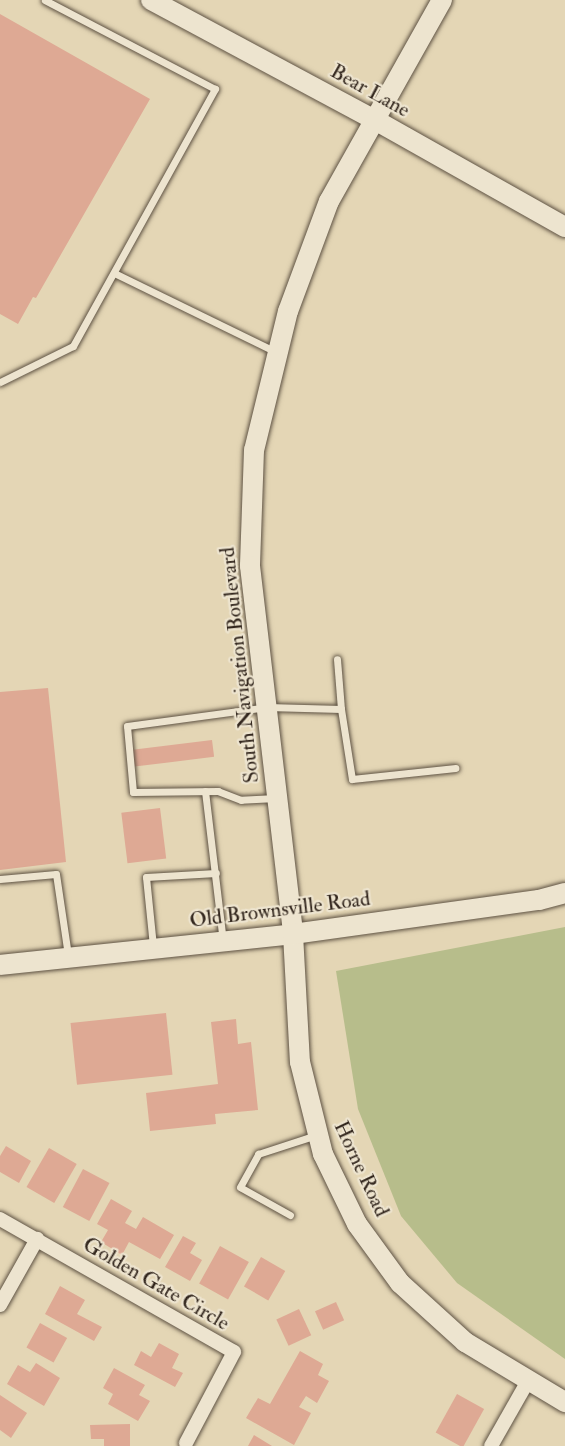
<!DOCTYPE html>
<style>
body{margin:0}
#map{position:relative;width:565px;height:1446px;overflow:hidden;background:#e4d6b5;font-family:"IM FELL Double Pica",serif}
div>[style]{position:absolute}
.green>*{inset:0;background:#b7bd8b}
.building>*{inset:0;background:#dea994;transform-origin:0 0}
.roads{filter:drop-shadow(0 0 2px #5e5243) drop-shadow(0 0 2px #5e5243)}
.lane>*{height:7px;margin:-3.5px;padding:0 3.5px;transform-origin:3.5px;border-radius:3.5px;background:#ede4cf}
.street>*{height:14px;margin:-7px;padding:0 7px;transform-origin:7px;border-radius:7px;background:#ede4cf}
.secondary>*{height:20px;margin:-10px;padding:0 10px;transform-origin:10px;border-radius:10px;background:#ede4cf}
span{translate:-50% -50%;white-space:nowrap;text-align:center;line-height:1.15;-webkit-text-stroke:4.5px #ede4cf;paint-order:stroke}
.street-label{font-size:21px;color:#32261d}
</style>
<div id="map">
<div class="green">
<div style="clip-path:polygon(565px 927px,565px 1359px,457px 1283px,401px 1216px,358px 1109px,336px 971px)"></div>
</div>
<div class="building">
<div style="clip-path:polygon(0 14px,150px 99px,36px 298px,33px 297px,18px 324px,0 314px)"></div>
<div style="clip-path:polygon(48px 688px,66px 862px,0 870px,0 692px)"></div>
<div style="left:212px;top:740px;width:17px;height:82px;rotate:83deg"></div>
<div style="left:160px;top:808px;width:51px;height:39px;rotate:83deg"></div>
<div style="left:166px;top:1013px;width:62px;height:96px;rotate:84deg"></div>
<div style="clip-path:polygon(236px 1019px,238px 1044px,251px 1042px,258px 1110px,215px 1114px,216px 1124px,150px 1131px,146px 1093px,218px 1084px,211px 1022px)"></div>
<div style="clip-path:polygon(6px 1146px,31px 1161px,19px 1183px,0 1172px,0 1156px)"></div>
<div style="left:49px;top:1148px;width:32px;height:45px;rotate:30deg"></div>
<div style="left:83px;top:1169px;width:30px;height:43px;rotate:28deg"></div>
<div style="clip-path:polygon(111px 1199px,132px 1211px,125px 1223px,136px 1229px,143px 1217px,174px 1235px,160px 1259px,129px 1242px,122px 1255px,101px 1242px,108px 1230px,97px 1224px)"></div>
<div style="clip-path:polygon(183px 1236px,196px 1243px,190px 1253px,202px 1260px,190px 1281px,165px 1267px)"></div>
<div style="left:220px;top:1246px;width:33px;height:43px;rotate:29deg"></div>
<div style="left:261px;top:1257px;width:28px;height:34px;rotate:30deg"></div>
<div style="clip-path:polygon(60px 1286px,85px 1300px,77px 1314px,102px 1327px,94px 1341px,45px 1314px)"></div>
<div style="left:336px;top:1302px;width:20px;height:23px;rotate:66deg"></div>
<div style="left:299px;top:1309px;width:29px;height:25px;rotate:65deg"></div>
<div style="left:40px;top:1323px;width:31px;height:28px;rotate:29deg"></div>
<div style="clip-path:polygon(159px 1343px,179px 1354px,172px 1368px,183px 1373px,175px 1387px,134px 1365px,141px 1351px,151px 1357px)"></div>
<div style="clip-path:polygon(300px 1351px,323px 1364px,318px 1375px,329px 1381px,317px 1403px,306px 1396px,299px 1407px,311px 1413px,294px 1445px,246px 1418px,258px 1398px,270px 1404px)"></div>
<div style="clip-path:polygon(36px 1363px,60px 1378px,44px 1406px,7px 1384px,18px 1365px,30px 1372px)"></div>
<div style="clip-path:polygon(114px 1368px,145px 1385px,139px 1395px,150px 1401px,138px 1421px,108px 1404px,113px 1394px,103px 1388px)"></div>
<div style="left:457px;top:1394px;width:31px;height:44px;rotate:29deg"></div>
<div style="clip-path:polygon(0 1395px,27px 1413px,11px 1438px,0 1430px)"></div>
<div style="clip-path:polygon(130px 1424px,130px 1446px,104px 1446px,104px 1439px,91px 1439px,90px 1425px)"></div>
<div style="clip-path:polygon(254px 1435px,272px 1446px,248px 1446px)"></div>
</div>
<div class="roads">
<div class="lane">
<div style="left:114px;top:273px;width:180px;rotate:26deg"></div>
<div style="left:0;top:382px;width:81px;rotate:-26.3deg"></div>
<div style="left:73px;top:346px;width:294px;rotate:-61.1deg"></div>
<div style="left:215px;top:89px;width:192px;rotate:-152.4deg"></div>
<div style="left:341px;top:709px;width:71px;rotate:81.1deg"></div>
<div style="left:352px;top:779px;width:104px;rotate:-6.1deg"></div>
<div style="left:205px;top:791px;width:151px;rotate:83.2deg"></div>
<div style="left:276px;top:798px;width:35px;rotate:177deg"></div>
<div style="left:241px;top:800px;width:25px;rotate:-159deg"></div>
<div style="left:218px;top:791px;width:85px;rotate:179.3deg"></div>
<div style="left:133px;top:792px;width:66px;rotate:-95.2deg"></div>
<div style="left:127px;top:726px;width:141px;rotate:-7.7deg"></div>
<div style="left:267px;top:707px;width:74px;rotate:1.5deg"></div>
<div style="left:341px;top:709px;width:50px;rotate:-94.6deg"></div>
<div style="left:0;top:879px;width:56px;rotate:-5.1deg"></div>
<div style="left:56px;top:874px;width:82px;rotate:81.6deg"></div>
<div style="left:153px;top:946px;width:69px;rotate:-95.8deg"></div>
<div style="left:146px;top:877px;width:70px;rotate:-3.3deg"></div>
<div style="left:290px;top:1215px;width:57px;rotate:-150.8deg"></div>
<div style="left:240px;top:1187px;width:38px;rotate:-61deg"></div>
<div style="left:258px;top:1154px;width:61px;rotate:-18.1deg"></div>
</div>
<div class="street">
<div style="left:0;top:1219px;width:269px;rotate:29.6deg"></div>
<div style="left:234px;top:1352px;width:103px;rotate:117.8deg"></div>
<div style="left:0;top:1305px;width:76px;rotate:-60.7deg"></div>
<div style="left:491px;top:1446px;width:75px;rotate:-60.4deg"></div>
</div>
<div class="secondary">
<div style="left:151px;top:0;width:254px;rotate:28.2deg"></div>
<div style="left:375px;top:120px;width:218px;rotate:29.4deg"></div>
<div style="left:442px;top:0;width:231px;rotate:119.3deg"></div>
<div style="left:329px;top:201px;width:117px;rotate:110.4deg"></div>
<div style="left:288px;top:311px;width:143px;rotate:103.7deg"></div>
<div style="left:254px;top:450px;width:116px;rotate:92deg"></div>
<div style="left:250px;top:566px;width:371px;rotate:83.3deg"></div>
<div style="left:293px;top:934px;width:128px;rotate:86.9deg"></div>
<div style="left:300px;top:1062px;width:95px;rotate:76deg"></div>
<div style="left:323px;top:1154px;width:78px;rotate:64.1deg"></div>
<div style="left:357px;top:1224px;width:73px;rotate:53.9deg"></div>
<div style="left:400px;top:1283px;width:88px;rotate:42.2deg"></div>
<div style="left:465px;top:1342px;width:117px;rotate:31deg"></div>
<div style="left:0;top:965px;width:295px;rotate:-6deg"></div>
<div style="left:293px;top:934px;width:248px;rotate:-7.9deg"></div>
<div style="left:539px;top:900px;width:27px;rotate:-15deg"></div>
</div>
</div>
<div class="street-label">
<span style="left:370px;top:91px;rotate:29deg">Bear Lane</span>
<span style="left:240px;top:665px;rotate:-96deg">South Navigation Boulevard</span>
<span style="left:280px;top:910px;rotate:-7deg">Old Brownsville Road</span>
<span style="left:361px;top:1169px;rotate:65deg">Horne Road</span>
<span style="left:156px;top:1284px;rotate:30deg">Golden Gate Circle</span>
</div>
</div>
